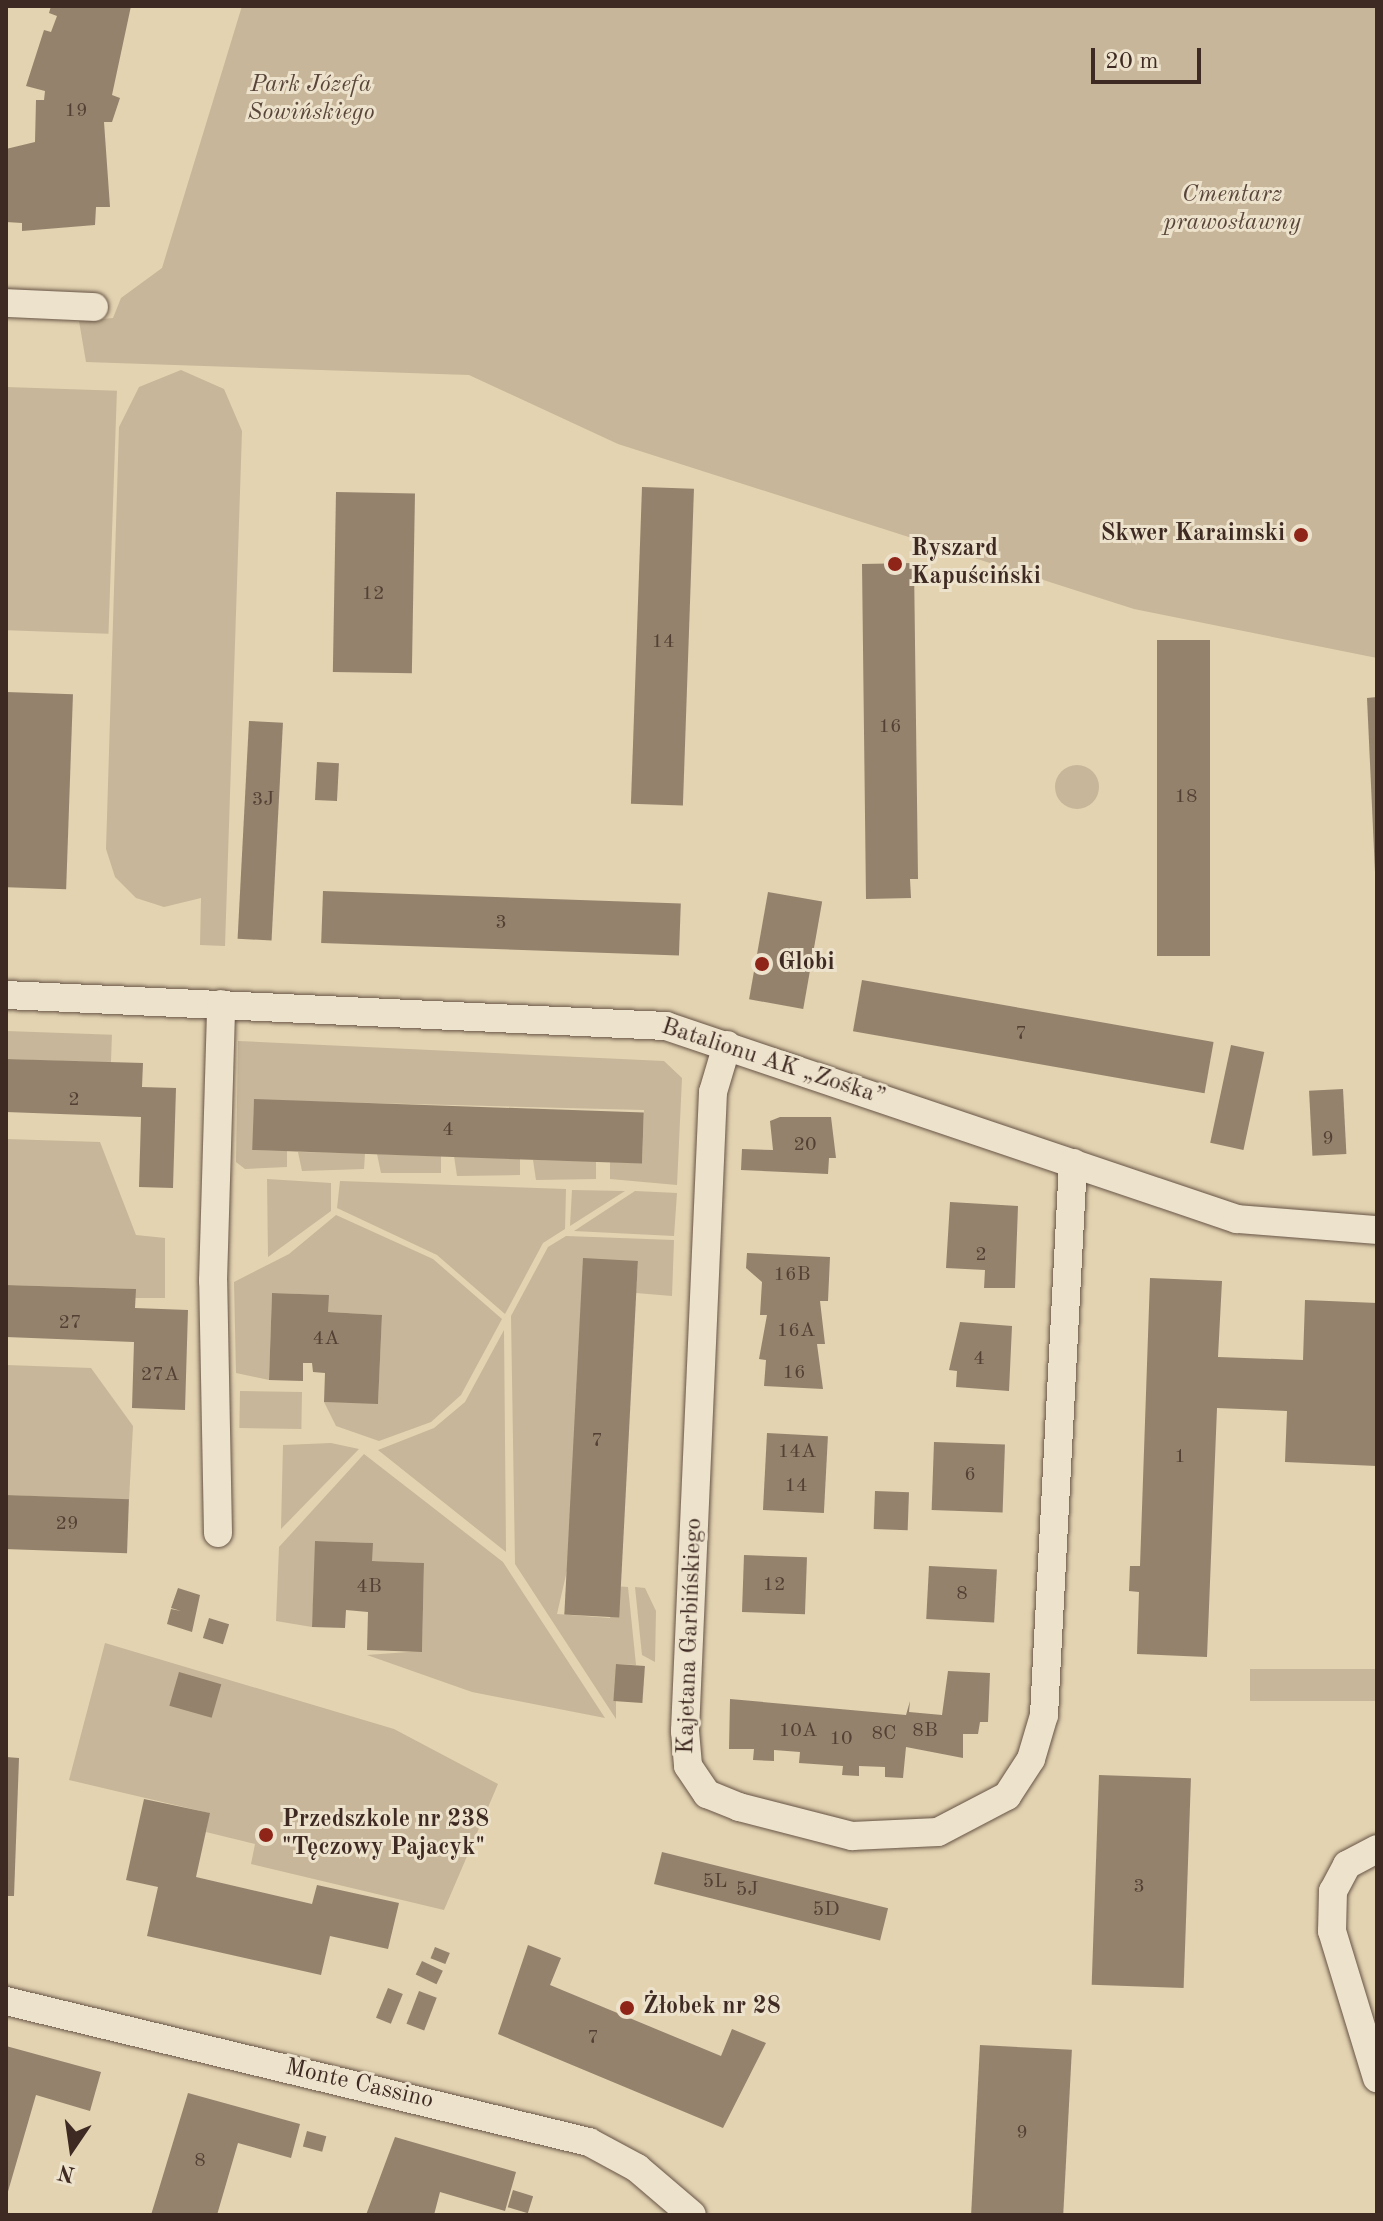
<!DOCTYPE html>
<meta charset="utf-8">
<style>
body{margin:0}
#map{position:relative;width:1383px;height:2221px;overflow:hidden;background:#e3d3b1;font-family:"Old Standard TT",serif}
div>[style]{position:absolute}
.green>*{inset:0;background:#c7b699;transform-origin:0 0}
.round{border-radius:50%}
.building>*{inset:0;background:#94826c;transform-origin:0 0}
.roads{filter:drop-shadow(0 0 2px #675446) drop-shadow(0 0 2px #675446)}
.street>*{height:28px;margin:-14px;padding:0 14px;transform-origin:14px;border-radius:14px;background:#ede2cc}
.dots>*{width:22px;height:22px;translate:-50% -50%;box-sizing:border-box;border:4px solid #ede2cc;border-radius:50%}
span{translate:-50% -50%;white-space:nowrap;text-align:center;line-height:1.15;-webkit-text-stroke:6px #ede2cc;paint-order:stroke}
.number-label{font-size:20px;color:#544034}
.number-label span{-webkit-text-stroke-width:0}
.park-label{font-size:24px;color:#59463a;font-style:italic}
.poi-label{font-size:24px;color:#3e2a22;font-weight:700}
.right{translate:-100% -50%;text-align:right}
.left{translate:0 -50%;text-align:left}
.street-label{font-size:24px;color:#3e2a22}
.frame{position:absolute;inset:0;border:8px solid #3e2a22;pointer-events:none}
.north{position:absolute;left:32px;top:2109px;width:80px;height:80px;-webkit-text-stroke:6px #ede2cc;paint-order:stroke;rotate:193deg;font-size:22px;font-weight:700;line-height:32px;text-align:center;color:#3e2a22}
.north::after{content:'';display:block;margin:auto;width:28px;height:36px;background:#3e2a22;clip-path:polygon(50% 0,100% 100%,50% 72%,0 100%)}
.scale{position:absolute;left:1091px;top:48px;width:110px;height:36px;box-sizing:border-box;border:4px solid #3e2a22;border-top:0;padding-left:10px;font-size:24px;line-height:28px;white-space:nowrap;color:#3e2a22;-webkit-text-stroke:6px #ede2cc;paint-order:stroke}
</style>
<div id="map">
<div class="green">
<div style="clip-path:polygon(242px 6px,1377px 6px,1377px 658px,1134px 609px,618px 444px,469px 375px,86px 362px,79px 321px,113px 318px,121px 298px,162px 268px)"></div>
<div style="clip-path:polygon(181px 370px,224px 389px,242px 431px,225px 946px,200px 945px,201px 898px,164px 907px,136px 898px,115px 877px,106px 849px,119px 427px,139px 387px)"></div>
<div style="left:6px;top:387px;width:111px;height:243px;rotate:2deg"></div>
<div class="round" style="left:1055px;top:765px;width:44px;height:44px"></div>
<div style="left:6px;top:1031px;width:106px;height:28px;rotate:2deg"></div>
<div style="clip-path:polygon(238px 1041px,664px 1061px,682px 1078px,677px 1185px,610px 1179px,610px 1162px,642px 1163px,644px 1110px,254px 1100px,253px 1150px,287px 1151px,287px 1167px,245px 1169px,236px 1162px)"></div>
<div style="clip-path:polygon(6px 1139px,100px 1142px,136px 1235px,165px 1238px,165px 1298px,135px 1298px,135px 1289px,6px 1285px)"></div>
<div style="clip-path:polygon(298px 1152px,365px 1153px,364px 1169px,302px 1171px)"></div>
<div style="clip-path:polygon(377px 1154px,441px 1156px,441px 1173px,381px 1173px)"></div>
<div style="clip-path:polygon(454px 1156px,520px 1159px,520px 1175px,457px 1176px)"></div>
<div style="clip-path:polygon(533px 1160px,596px 1161px,596px 1179px,536px 1180px)"></div>
<div style="clip-path:polygon(267px 1179px,331px 1183px,331px 1211px,268px 1257px)"></div>
<div style="clip-path:polygon(340px 1181px,566px 1189px,565px 1229px,543px 1243px,505px 1314px,437px 1255px,337px 1208px)"></div>
<div style="clip-path:polygon(572px 1190px,625px 1191px,570px 1226px)"></div>
<div style="clip-path:polygon(635px 1191px,677px 1193px,674px 1236px,574px 1231px)"></div>
<div style="clip-path:polygon(336px 1215px,433px 1259px,502px 1319px,461px 1395px,431px 1422px,379px 1441px,336px 1426px,324px 1402px,378px 1403px,382px 1315px,328px 1312px,328px 1295px,272px 1293px,269px 1380px,236px 1373px,234px 1282px,289px 1254px)"></div>
<div style="clip-path:polygon(566px 1236px,674px 1240px,672px 1296px,636px 1293px,638px 1261px,557px 1614px,610px 1618px,613px 1586px,628px 1587px,636px 1665px,616px 1664px,616px 1719px,515px 1564px,511px 1316px,548px 1247px)"></div>
<div style="clip-path:polygon(504px 1330px,506px 1552px,378px 1450px,434px 1428px,465px 1402px)"></div>
<div style="clip-path:polygon(6px 1365px,91px 1368px,133px 1426px,129px 1500px,6px 1495px)"></div>
<div style="left:240px;top:1391px;width:62px;height:37px;rotate:1deg"></div>
<div style="clip-path:polygon(331px 1443px,359px 1449px,281px 1529px,283px 1445px)"></div>
<div style="clip-path:polygon(364px 1454px,503px 1562px,605px 1718px,472px 1692px,367px 1655px,422px 1651px,424px 1563px,372px 1561px,372px 1543px,316px 1541px,312px 1627px,276px 1621px,279px 1547px)"></div>
<div style="clip-path:polygon(635px 1587px,645px 1588px,656px 1611px,655px 1662px,642px 1655px)"></div>
<div style="clip-path:polygon(105px 1643px,394px 1729px,498px 1784px,444px 1910px,251px 1864px,255px 1844px,206px 1832px,209px 1813px,69px 1780px)"></div>
<div style="left:1377px;top:1669px;width:32px;height:127px;rotate:90deg"></div>
</div>
<div class="building">
<div style="clip-path:polygon(51px 6px,131px 6px,112px 95px,120px 98px,112px 122px,104px 122px,110px 207px,96px 207px,95px 225px,22px 231px,22px 223px,6px 222px,6px 149px,35px 142px,36px 100px,44px 100px,45px 91px,26px 86px,44px 30px,51px 32px,57px 16px,49px 13px)"></div>
<div style="left:642px;top:487px;width:52px;height:317px;rotate:2deg"></div>
<div style="left:336px;top:492px;width:79px;height:180px;rotate:1deg"></div>
<div style="clip-path:polygon(914px 563px,918px 879px,910px 879px,911px 898px,866px 899px,862px 564px)"></div>
<div style="left:1157px;top:640px;width:53px;height:316px"></div>
<div style="left:6px;top:692px;width:67px;height:195px;rotate:2deg"></div>
<div style="clip-path:polygon(1377px 697px,1377px 872px,1375px 872px,1367px 698px)"></div>
<div style="left:249px;top:721px;width:34px;height:218px;rotate:3deg"></div>
<div style="left:317px;top:762px;width:22px;height:38px;rotate:3deg"></div>
<div style="left:323px;top:891px;width:358px;height:52px;rotate:2deg"></div>
<div style="left:768px;top:892px;width:55px;height:109px;rotate:10deg"></div>
<div style="left:862px;top:980px;width:357px;height:52px;rotate:10deg"></div>
<div style="left:1231px;top:1045px;width:34px;height:100px;rotate:12deg"></div>
<div style="clip-path:polygon(6px 1059px,143px 1063px,142px 1087px,176px 1088px,173px 1188px,139px 1187px,141px 1117px,6px 1112px)"></div>
<div style="left:1343px;top:1089px;width:65px;height:34px;rotate:87deg"></div>
<div style="left:254px;top:1099px;width:390px;height:51px;rotate:2deg"></div>
<div style="clip-path:polygon(780px 1117px,831px 1117px,836px 1158px,829px 1158px,828px 1174px,741px 1170px,742px 1149px,773px 1150px,770px 1121px)"></div>
<div style="clip-path:polygon(950px 1202px,1018px 1206px,1015px 1288px,984px 1288px,985px 1270px,946px 1268px)"></div>
<div style="clip-path:polygon(747px 1253px,830px 1257px,828px 1301px,820px 1301px,825px 1344px,817px 1344px,823px 1389px,764px 1386px,766px 1360px,759px 1359px,767px 1315px,760px 1315px,762px 1282px,746px 1268px)"></div>
<div style="left:583px;top:1258px;width:55px;height:357px;rotate:3deg"></div>
<div style="clip-path:polygon(1150px 1278px,1222px 1281px,1218px 1357px,1303px 1360px,1305px 1300px,1377px 1303px,1377px 1466px,1285px 1462px,1287px 1411px,1217px 1408px,1207px 1657px,1137px 1654px,1139px 1592px,1129px 1591px,1130px 1566px,1140px 1566px)"></div>
<div style="clip-path:polygon(6px 1285px,136px 1289px,135px 1308px,188px 1310px,185px 1410px,132px 1408px,134px 1342px,6px 1337px)"></div>
<div style="clip-path:polygon(272px 1293px,329px 1295px,328px 1312px,382px 1315px,378px 1404px,324px 1402px,325px 1373px,313px 1372px,312px 1363px,303px 1363px,303px 1381px,269px 1380px)"></div>
<div style="clip-path:polygon(960px 1322px,1012px 1326px,1009px 1391px,956px 1387px,957px 1371px,949px 1370px)"></div>
<div style="left:767px;top:1433px;width:61px;height:77px;rotate:3deg"></div>
<div style="left:934px;top:1442px;width:71px;height:68px;rotate:2deg"></div>
<div style="left:875px;top:1491px;width:34px;height:38px;rotate:2deg"></div>
<div style="left:6px;top:1495px;width:123px;height:54px;rotate:2deg"></div>
<div style="clip-path:polygon(315px 1541px,373px 1543px,372px 1561px,424px 1563px,422px 1652px,367px 1650px,368px 1612px,346px 1610px,345px 1628px,312px 1627px)"></div>
<div style="left:744px;top:1555px;width:63px;height:57px;rotate:2deg"></div>
<div style="left:929px;top:1566px;width:68px;height:53px;rotate:3deg"></div>
<div style="clip-path:polygon(178px 1588px,200px 1595px,192px 1632px,167px 1624px,171px 1609px,181px 1611px,171px 1608px)"></div>
<div style="left:209px;top:1618px;width:21px;height:21px;rotate:17deg"></div>
<div style="left:616px;top:1664px;width:29px;height:37px;rotate:4deg"></div>
<div style="clip-path:polygon(948px 1671px,990px 1673px,988px 1722px,980px 1722px,978px 1734px,963px 1734px,963px 1758px,906px 1747px,903px 1778px,885px 1777px,885px 1767px,859px 1766px,859px 1776px,842px 1775px,843px 1766px,799px 1763px,800px 1752px,774px 1750px,774px 1761px,753px 1760px,754px 1749px,729px 1749px,730px 1699px,906px 1715px,910px 1701px,909px 1712px,942px 1715px)"></div>
<div style="left:179px;top:1672px;width:44px;height:35px;rotate:16deg"></div>
<div style="clip-path:polygon(6px 1757px,19px 1758px,14px 1896px,6px 1896px)"></div>
<div style="left:1099px;top:1775px;width:92px;height:210px;rotate:2deg"></div>
<div style="clip-path:polygon(144px 1799px,210px 1813px,196px 1877px,312px 1904px,317px 1885px,399px 1903px,388px 1949px,330px 1936px,321px 1975px,147px 1936px,158px 1887px,126px 1880px)"></div>
<div style="left:662px;top:1852px;width:233px;height:33px;rotate:14deg"></div>
<div style="clip-path:polygon(528px 1945px,561px 1958px,550px 1985px,721px 2056px,732px 2029px,766px 2043px,723px 2128px,498px 2034px)"></div>
<div style="left:435px;top:1947px;width:16px;height:12px;rotate:22deg"></div>
<div style="left:422px;top:1961px;width:23px;height:15px;rotate:25deg"></div>
<div style="left:388px;top:1988px;width:16px;height:32px;rotate:22deg"></div>
<div style="left:419px;top:1991px;width:19px;height:35px;rotate:21deg"></div>
<div style="left:980px;top:2045px;width:92px;height:170px;rotate:3deg"></div>
<div style="clip-path:polygon(6px 2046px,101px 2072px,90px 2111px,36px 2095px,7px 2195px)"></div>
<div style="clip-path:polygon(188px 2093px,300px 2124px,291px 2158px,238px 2143px,217px 2215px,151px 2215px)"></div>
<div style="left:307px;top:2131px;width:20px;height:16px;rotate:15deg"></div>
<div style="clip-path:polygon(395px 2137px,516px 2172px,505px 2211px,440px 2192px,434px 2215px,366px 2215px)"></div>
<div style="left:513px;top:2190px;width:21px;height:18px;rotate:17deg"></div>
</div>
<div class="roads">
<div class="street">
<div style="left:6px;top:303px;width:88px;rotate:2.6deg"></div>
<div style="left:6px;top:995px;width:661px;rotate:2.69deg"></div>
<div style="left:666px;top:1026px;width:603px;rotate:18.68deg"></div>
<div style="left:1237px;top:1219px;width:140px;rotate:4.5deg"></div>
<div style="left:727px;top:1045px;width:49px;rotate:106.6deg"></div>
<div style="left:713px;top:1092px;width:640px;rotate:92.51deg"></div>
<div style="left:685px;top:1731px;width:35px;rotate:85deg"></div>
<div style="left:688px;top:1766px;width:34px;rotate:56deg"></div>
<div style="left:707px;top:1794px;width:35px;rotate:22deg"></div>
<div style="left:739px;top:1807px;width:117px;rotate:14.4deg"></div>
<div style="left:852px;top:1836px;width:86px;rotate:-2.7deg"></div>
<div style="left:938px;top:1832px;width:78px;rotate:-27.6deg"></div>
<div style="left:1007px;top:1796px;width:44px;rotate:-57deg"></div>
<div style="left:1031px;top:1759px;width:46px;rotate:-73.5deg"></div>
<div style="left:1044px;top:1715px;width:553px;rotate:-86.99deg"></div>
<div style="left:218px;top:1533px;width:252px;rotate:-91.1deg"></div>
<div style="left:213px;top:1281px;width:277px;rotate:-88.3deg"></div>
<div style="left:1377px;top:1849px;width:34px;rotate:152deg"></div>
<div style="left:1347px;top:1865px;width:30px;rotate:118deg"></div>
<div style="left:1333px;top:1891px;width:40px;rotate:91.4deg"></div>
<div style="left:1332px;top:1931px;width:154px;rotate:73deg"></div>
<div style="left:6px;top:2001px;width:600px;rotate:13.6deg"></div>
<div style="left:589px;top:2142px;width:55px;rotate:28.4deg"></div>
<div style="left:637px;top:2168px;width:72px;rotate:40.5deg"></div>
</div>
</div>
<div class="dots">
<div style="left:1301px;top:535px;background:#8f2418"></div>
<div style="left:895px;top:564px;background:#8f2418"></div>
<div style="left:762px;top:964px;background:#8f2418"></div>
<div style="left:266px;top:1835px;background:#8f2418"></div>
<div style="left:627px;top:2008px;background:#8f2418"></div>
</div>
<div class="number-label">
<span style="left:76px;top:111px">19</span>
<span style="left:373px;top:594px">12</span>
<span style="left:663px;top:642px">14</span>
<span style="left:890px;top:727px">16</span>
<span style="left:1186px;top:797px">18</span>
<span style="left:263px;top:800px">3J</span>
<span style="left:501px;top:923px">3</span>
<span style="left:1021px;top:1034px">7</span>
<span style="left:74px;top:1100px">2</span>
<span style="left:448px;top:1130px">4</span>
<span style="left:1328px;top:1139px">9</span>
<span style="left:805px;top:1145px">20</span>
<span style="left:981px;top:1255px">2</span>
<span style="left:792px;top:1275px">16B</span>
<span style="left:70px;top:1323px">27</span>
<span style="left:796px;top:1331px">16A</span>
<span style="left:326px;top:1339px">4A</span>
<span style="left:979px;top:1359px">4</span>
<span style="left:794px;top:1373px">16</span>
<span style="left:160px;top:1375px">27A</span>
<span style="left:597px;top:1441px">7</span>
<span style="left:797px;top:1452px">14A</span>
<span style="left:1180px;top:1457px">1</span>
<span style="left:970px;top:1475px">6</span>
<span style="left:796px;top:1486px">14</span>
<span style="left:67px;top:1524px">29</span>
<span style="left:774px;top:1585px">12</span>
<span style="left:369px;top:1587px">4B</span>
<span style="left:962px;top:1594px">8</span>
<span style="left:798px;top:1731px">10A</span>
<span style="left:925px;top:1731px">8B</span>
<span style="left:884px;top:1734px">8C</span>
<span style="left:841px;top:1739px">10</span>
<span style="left:715px;top:1882px">5L</span>
<span style="left:1139px;top:1887px">3</span>
<span style="left:747px;top:1890px">5J</span>
<span style="left:826px;top:1910px">5D</span>
<span style="left:593px;top:2038px">7</span>
<span style="left:1022px;top:2133px">9</span>
<span style="left:200px;top:2161px">8</span>
</div>
<div class="park-label">
<span style="left:311px;top:100px">Park Józefa<br>Sowińskiego</span>
<span style="left:1232px;top:210px">Cmentarz<br>prawosławny</span>
</div>
<div class="poi-label">
<span class="right" style="left:1285px;top:535px">Skwer Karaimski</span>
<span class="left" style="left:911px;top:564px">Ryszard<br>Kapuściński</span>
<span class="left" style="left:778px;top:964px">Globi</span>
<span class="left" style="left:282px;top:1835px">Przedszkole nr 238<br>"Tęczowy Pajacyk"</span>
<span class="left" style="left:643px;top:2008px">Żłobek nr 28</span>
</div>
<div class="street-label">
<span style="left:773px;top:1063px;rotate:18deg">Batalionu AK „Zośka”</span>
<span style="left:691px;top:1636px;rotate:-88deg">Kajetana Garbińskiego</span>
<span style="left:359px;top:2085px;rotate:13deg">Monte Cassino</span>
</div>
<div class="frame"></div>
<div class="north">N</div>
<div class="scale">20 m</div>
</div>
